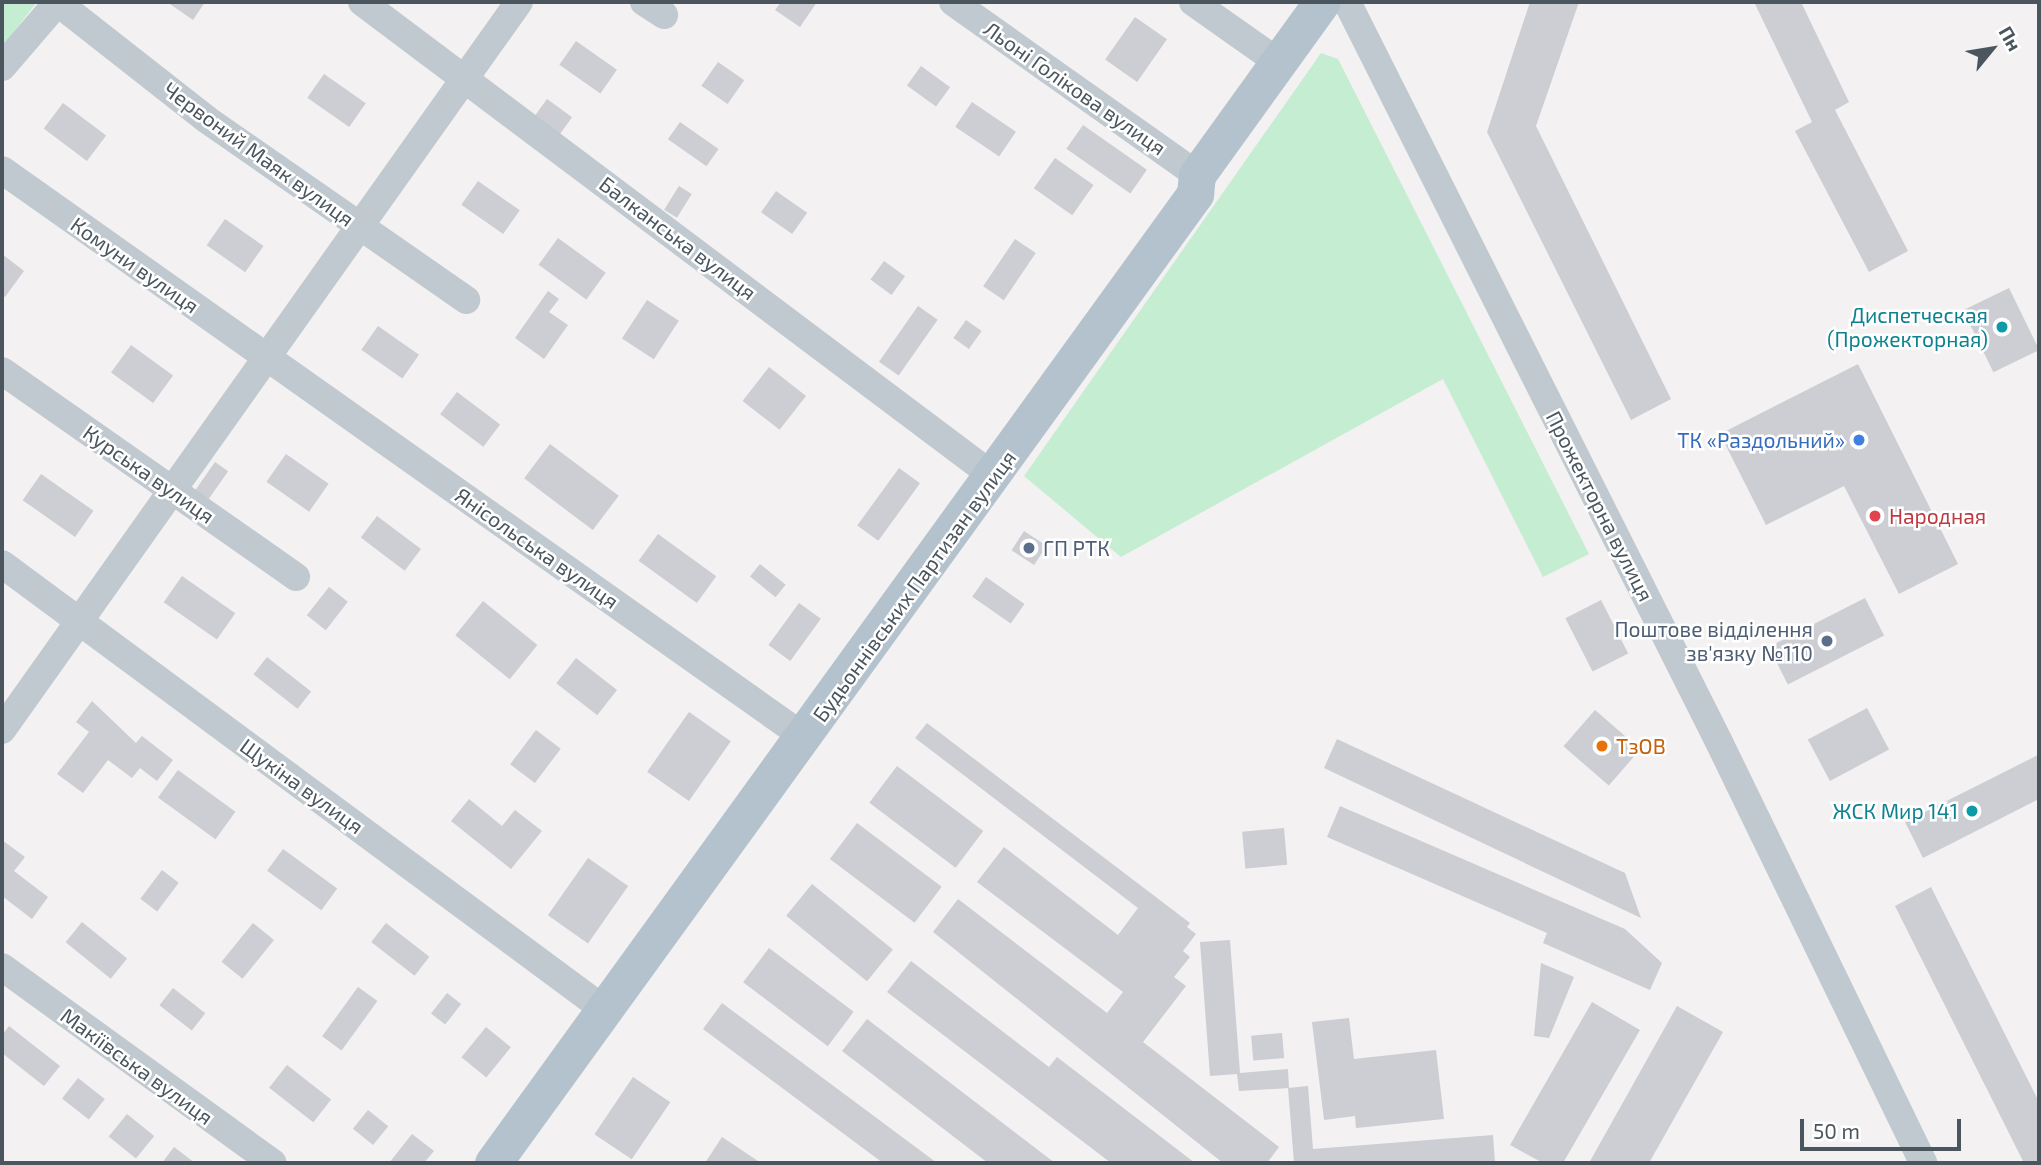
<!DOCTYPE html>
<meta charset="utf-8">
<style>
body{margin:0}
#map{position:relative;width:2041px;height:1165px;overflow:hidden;background:#f3f1f1;font-family:"Exo 2",sans-serif}
div>[style]{position:absolute}
.green>*{inset:0;background:#c4edd2}
.building>*{inset:0;background:#ccced3;transform-origin:0 0}
.minor>*{height:28px;margin:-14px;padding:0 14px;transform-origin:14px;border-radius:14px;background:#c0c9cf}
.major>*{height:37px;margin:-18.5px;padding:0 18.5px;transform-origin:18.5px;border-radius:18.5px;background:#b3c2cd}
.dots>*{width:19px;height:19px;translate:-50% -50%;box-sizing:border-box;border:4px solid #fff;border-radius:50%}
span{translate:-50% -50%;white-space:nowrap;text-align:center;line-height:1.15;-webkit-text-stroke:5px #fff;paint-order:stroke}
.street-label{font-size:21px;color:#4a555d}
.culture-label{font-size:21px;color:#0d838f}
.right{translate:-100% -50%;text-align:right}
.shop-label{font-size:21px;color:#366cbe}
.health-label{font-size:21px;color:#be3a42}
.left{translate:0 -50%;text-align:left}
.service-label{font-size:21px;color:#4e5e75}
.food-label{font-size:21px;color:#c56008}
.frame{position:absolute;inset:0;border:4px solid #4a555d;pointer-events:none}
.north{position:absolute;left:1957px;top:14px;width:70px;height:70px;-webkit-text-stroke:5px #fff;paint-order:stroke;rotate:60deg;font-size:19px;font-weight:700;line-height:28px;text-align:center;color:#4a555d}
.north::after{content:'';display:block;margin:auto;width:24px;height:32px;background:#4a555d;clip-path:polygon(50% 0,100% 100%,50% 72%,0 100%)}
.scale{position:absolute;left:1800px;top:1119px;width:161px;height:32px;box-sizing:border-box;border:4px solid #4a555d;border-top:0;padding-left:9px;font-size:21px;line-height:24px;white-space:nowrap;color:#4a555d;-webkit-text-stroke:5px #fff;paint-order:stroke}
</style>
<div id="map">
<div class="green">
<div style="clip-path:polygon(2px 2px,37px 2px,2px 47px)"></div>
<div style="clip-path:polygon(1321px 53px,1338px 59px,1589px 554px,1543px 577px,1443px 379px,1121px 557px,1024px 476px)"></div>
</div>
<div class="building">
<div style="clip-path:polygon(167px 2px,205px 2px,193px 20px)"></div>
<div style="clip-path:polygon(781px 2px,817px 2px,800px 27px,775px 10px)"></div>
<div style="clip-path:polygon(1530px 2px,1579px 2px,1536px 126px,1671px 399px,1631px 420px,1487px 132px)"></div>
<div style="clip-path:polygon(1754px 2px,1801px 2px,1849px 102px,1835px 110px,1908px 251px,1869px 272px,1795px 131px,1812px 122px)"></div>
<div style="left:1135px;top:17px;width:39px;height:52px;rotate:35deg"></div>
<div style="left:576px;top:41px;width:50px;height:29px;rotate:35deg"></div>
<div style="left:718px;top:62px;width:32px;height:29px;rotate:35deg"></div>
<div style="left:921px;top:66px;width:36px;height:24px;rotate:36deg"></div>
<div style="left:324px;top:74px;width:51px;height:29px;rotate:35deg"></div>
<div style="left:547px;top:99px;width:31px;height:21px;rotate:36deg"></div>
<div style="left:972px;top:102px;width:53px;height:30px;rotate:34deg"></div>
<div style="left:63px;top:103px;width:54px;height:32px;rotate:37deg"></div>
<div style="left:680px;top:122px;width:47px;height:21px;rotate:35deg"></div>
<div style="left:1083px;top:125px;width:78px;height:29px;rotate:35deg"></div>
<div style="left:1055px;top:158px;width:47px;height:37px;rotate:35deg"></div>
<div style="left:478px;top:181px;width:51px;height:29px;rotate:35deg"></div>
<div style="left:679px;top:186px;width:15px;height:28px;rotate:32deg"></div>
<div style="left:776px;top:191px;width:38px;height:26px;rotate:35deg"></div>
<div style="left:225px;top:219px;width:47px;height:32px;rotate:35deg"></div>
<div style="left:558px;top:238px;width:59px;height:33px;rotate:36deg"></div>
<div style="left:1015px;top:239px;width:25px;height:57px;rotate:34deg"></div>
<div style="clip-path:polygon(2px 254px,24px 271px,5px 297px,2px 294px)"></div>
<div style="left:884px;top:261px;width:26px;height:23px;rotate:36deg"></div>
<div style="left:2009px;top:288px;width:69px;height:51px;rotate:64deg"></div>
<div style="clip-path:polygon(548px 291px,559px 299px,549px 312px,568px 325px,544px 359px,515px 338px)"></div>
<div style="left:647px;top:300px;width:38px;height:46px;rotate:33deg"></div>
<div style="left:918px;top:306px;width:24px;height:68px;rotate:35deg"></div>
<div style="left:966px;top:320px;width:19px;height:22px;rotate:35deg"></div>
<div style="left:378px;top:326px;width:50px;height:29px;rotate:35deg"></div>
<div style="left:131px;top:345px;width:52px;height:34px;rotate:36deg"></div>
<div style="clip-path:polygon(1858px 364px,1958px 564px,1899px 594px,1844px 486px,1766px 525px,1720px 434px)"></div>
<div style="left:769px;top:367px;width:47px;height:43px;rotate:38deg"></div>
<div style="left:457px;top:392px;width:54px;height:28px;rotate:37deg"></div>
<div style="left:550px;top:444px;width:86px;height:43px;rotate:37deg"></div>
<div style="left:286px;top:454px;width:52px;height:34px;rotate:35deg"></div>
<div style="left:215px;top:462px;width:16px;height:40px;rotate:35deg"></div>
<div style="left:899px;top:468px;width:26px;height:71px;rotate:36deg"></div>
<div style="left:41px;top:474px;width:64px;height:32px;rotate:35deg"></div>
<div style="left:377px;top:516px;width:55px;height:27px;rotate:37deg"></div>
<div style="left:1024px;top:531px;width:27px;height:23px;rotate:33deg"></div>
<div style="left:658px;top:534px;width:72px;height:33px;rotate:36deg"></div>
<div style="left:760px;top:564px;width:33px;height:16px;rotate:39deg"></div>
<div style="left:182px;top:576px;width:65px;height:32px;rotate:35deg"></div>
<div style="left:986px;top:577px;width:47px;height:24px;rotate:35deg"></div>
<div style="left:329px;top:587px;width:24px;height:36px;rotate:38deg"></div>
<div style="left:1865px;top:598px;width:42px;height:108px;rotate:63deg"></div>
<div style="left:1601px;top:600px;width:60px;height:40px;rotate:63deg"></div>
<div style="left:483px;top:601px;width:70px;height:44px;rotate:39deg"></div>
<div style="left:799px;top:603px;width:27px;height:52px;rotate:36deg"></div>
<div style="left:267px;top:657px;width:56px;height:22px;rotate:38deg"></div>
<div style="left:576px;top:658px;width:52px;height:32px;rotate:38deg"></div>
<div style="clip-path:polygon(92px 701px,136px 743px,142px 736px,173px 760px,157px 781px,140px 768px,132px 778px,108px 760px,83px 793px,57px 774px,89px 732px,76px 722px)"></div>
<div style="left:1867px;top:708px;width:47px;height:67px;rotate:62deg"></div>
<div style="left:1595px;top:710px;width:60px;height:48px;rotate:41deg"></div>
<div style="left:689px;top:712px;width:51px;height:73px;rotate:35deg"></div>
<div style="clip-path:polygon(927px 723px,1190px 923px,1187px 927px,1196px 934px,1183px 951px,1190px 957px,1174px 977px,1186px 986px,1143px 1042px,1279px 1147px,1267px 1163px,1223px 1163px,933px 932px,958px 899px,1107px 1013px,1123px 992px,977px 882px,1004px 847px,1118px 935px,1138px 908px,915px 738px)"></div>
<div style="left:536px;top:730px;width:31px;height:43px;rotate:37deg"></div>
<div style="clip-path:polygon(1337px 739px,1625px 873px,1641px 918px,1324px 768px)"></div>
<div style="clip-path:polygon(2038px 755px,2039px 799px,1923px 858px,1905px 822px)"></div>
<div style="left:897px;top:766px;width:108px;height:46px;rotate:37deg"></div>
<div style="left:178px;top:770px;width:71px;height:34px;rotate:36deg"></div>
<div style="clip-path:polygon(469px 799px,502px 826px,515px 810px,542px 831px,511px 869px,451px 821px)"></div>
<div style="clip-path:polygon(1340px 806px,1625px 929px,1662px 963px,1650px 990px,1543px 943px,1547px 933px,1327px 837px)"></div>
<div style="left:857px;top:823px;width:106px;height:45px;rotate:37deg"></div>
<div style="left:1284px;top:828px;width:37px;height:42px;rotate:85deg"></div>
<div style="clip-path:polygon(2px 840px,25px 857px,14px 871px,48px 897px,32px 919px,2px 896px)"></div>
<div style="left:283px;top:849px;width:67px;height:27px;rotate:36deg"></div>
<div style="left:588px;top:858px;width:49px;height:70px;rotate:35deg"></div>
<div style="left:162px;top:870px;width:21px;height:36px;rotate:37deg"></div>
<div style="left:812px;top:884px;width:104px;height:41px;rotate:39deg"></div>
<div style="clip-path:polygon(1931px 887px,2039px 1102px,2039px 1163px,2024px 1163px,1895px 906px)"></div>
<div style="left:82px;top:922px;width:58px;height:26px;rotate:39deg"></div>
<div style="left:253px;top:923px;width:27px;height:50px;rotate:39deg"></div>
<div style="left:386px;top:923px;width:55px;height:24px;rotate:38deg"></div>
<div style="clip-path:polygon(1230px 940px,1240px 1073px,1288px 1069px,1289px 1088px,1239px 1091px,1237px 1074px,1210px 1076px,1200px 942px)"></div>
<div style="left:769px;top:948px;width:106px;height:43px;rotate:37deg"></div>
<div style="clip-path:polygon(911px 961px,1049px 1067px,1057px 1057px,1195px 1163px,1111px 1163px,887px 992px)"></div>
<div style="clip-path:polygon(1541px 963px,1574px 977px,1549px 1038px,1534px 1036px)"></div>
<div style="left:358px;top:987px;width:24px;height:61px;rotate:36deg"></div>
<div style="left:173px;top:988px;width:41px;height:22px;rotate:38deg"></div>
<div style="left:447px;top:993px;width:18px;height:26px;rotate:38deg"></div>
<div style="clip-path:polygon(1592px 1002px,1640px 1030px,1563px 1163px,1543px 1163px,1510px 1145px)"></div>
<div style="clip-path:polygon(722px 1003px,937px 1163px,883px 1163px,703px 1029px)"></div>
<div style="clip-path:polygon(1677px 1006px,1723px 1032px,1649px 1163px,1589px 1163px)"></div>
<div style="clip-path:polygon(1349px 1018px,1354px 1059px,1436px 1050px,1444px 1119px,1356px 1128px,1355px 1116px,1324px 1120px,1312px 1022px)"></div>
<div style="clip-path:polygon(867px 1019px,1055px 1163px,988px 1163px,842px 1051px)"></div>
<div style="clip-path:polygon(9px 1026px,60px 1066px,44px 1086px,2px 1053px,2px 1035px)"></div>
<div style="left:486px;top:1027px;width:32px;height:39px;rotate:39deg"></div>
<div style="left:1282px;top:1033px;width:25px;height:31px;rotate:85deg"></div>
<div style="left:287px;top:1065px;width:56px;height:29px;rotate:38deg"></div>
<div style="left:633px;top:1077px;width:45px;height:69px;rotate:34deg"></div>
<div style="left:78px;top:1078px;width:34px;height:26px;rotate:38deg"></div>
<div style="clip-path:polygon(1308px 1086px,1313px 1149px,1493px 1135px,1495px 1163px,1294px 1163px,1288px 1088px)"></div>
<div style="left:368px;top:1110px;width:26px;height:24px;rotate:39deg"></div>
<div style="left:127px;top:1114px;width:35px;height:29px;rotate:39deg"></div>
<div style="clip-path:polygon(412px 1134px,434px 1151px,424px 1163px,389px 1163px)"></div>
<div style="clip-path:polygon(722px 1137px,761px 1163px,705px 1163px)"></div>
<div style="clip-path:polygon(174px 1147px,195px 1163px,162px 1163px)"></div>
</div>
<div class="minor">
<div style="left:57px;top:2px;width:189px;rotate:38.1deg"></div>
<div style="left:206px;top:119px;width:317px;rotate:34.8deg"></div>
<div style="left:362px;top:2px;width:789px;rotate:36.91deg"></div>
<div style="left:644px;top:2px;width:24px;rotate:33deg"></div>
<div style="left:953px;top:2px;width:299px;rotate:35.3deg"></div>
<div style="left:1193px;top:2px;width:104px;rotate:35.2deg"></div>
<div style="left:1347px;top:2px;width:828px;rotate:63.31deg"></div>
<div style="left:1719px;top:742px;width:468px;rotate:64.1deg"></div>
<div style="left:2px;top:67px;width:86px;rotate:-49.3deg"></div>
<div style="left:2px;top:170px;width:982px;rotate:35.26deg"></div>
<div style="left:2px;top:371px;width:359px;rotate:35deg"></div>
<div style="left:2px;top:564px;width:746px;rotate:36.5deg"></div>
<div style="left:2px;top:730px;width:893px;rotate:-54.62deg"></div>
<div style="left:2px;top:967px;width:334px;rotate:35.9deg"></div>
</div>
<div class="major">
<div style="left:493px;top:1163px;width:1197px;rotate:-54.08deg"></div>
<div style="left:1195px;top:194px;width:19px;rotate:-84deg"></div>
<div style="left:1197px;top:175px;width:213px;rotate:-54.2deg"></div>
</div>
<div class="dots">
<div style="left:2002px;top:327px;background:#0f9aa8"></div>
<div style="left:1859px;top:440px;background:#3f7fe0"></div>
<div style="left:1875px;top:516px;background:#e0444e"></div>
<div style="left:1029px;top:548px;background:#5c6f8a"></div>
<div style="left:1827px;top:641px;background:#5c6f8a"></div>
<div style="left:1602px;top:746px;background:#e8710a"></div>
<div style="left:1972px;top:811px;background:#0f9aa8"></div>
</div>
<div class="street-label">
<span style="left:1075px;top:88px;rotate:35deg">Льоні Голікова вулиця</span>
<span style="left:259px;top:154px;rotate:36deg">Червоний Маяк вулиця</span>
<span style="left:678px;top:238px;rotate:37deg">Балканська вулиця</span>
<span style="left:135px;top:265px;rotate:35deg">Комуни вулиця</span>
<span style="left:149px;top:474px;rotate:35deg">Курська вулиця</span>
<span style="left:1600px;top:506px;rotate:63deg">Прожекторна вулиця</span>
<span style="left:537px;top:548px;rotate:35deg">Янісольська вулиця</span>
<span style="left:914px;top:586px;rotate:-54deg">Будьоннівських Партизан вулиця</span>
<span style="left:302px;top:786px;rotate:36deg">Щукіна вулиця</span>
<span style="left:137px;top:1066px;rotate:36deg">Макіївська вулиця</span>
</div>
<div class="culture-label">
<span class="right" style="left:1988px;top:327px">Диспетческая<br>(Прожекторная)</span>
<span class="right" style="left:1958px;top:811px">ЖСК Мир 141</span>
</div>
<div class="shop-label">
<span class="right" style="left:1845px;top:440px">ТК «Раздольний»</span>
</div>
<div class="health-label">
<span class="left" style="left:1889px;top:516px">Народная</span>
</div>
<div class="service-label">
<span class="left" style="left:1043px;top:548px">ГП РТК</span>
<span class="right" style="left:1813px;top:641px">Поштове відділення<br>зв'язку №110</span>
</div>
<div class="food-label">
<span class="left" style="left:1616px;top:746px">ТзОВ</span>
</div>
<div class="frame"></div>
<div class="north">Пн</div>
<div class="scale">50 m</div>
</div>
